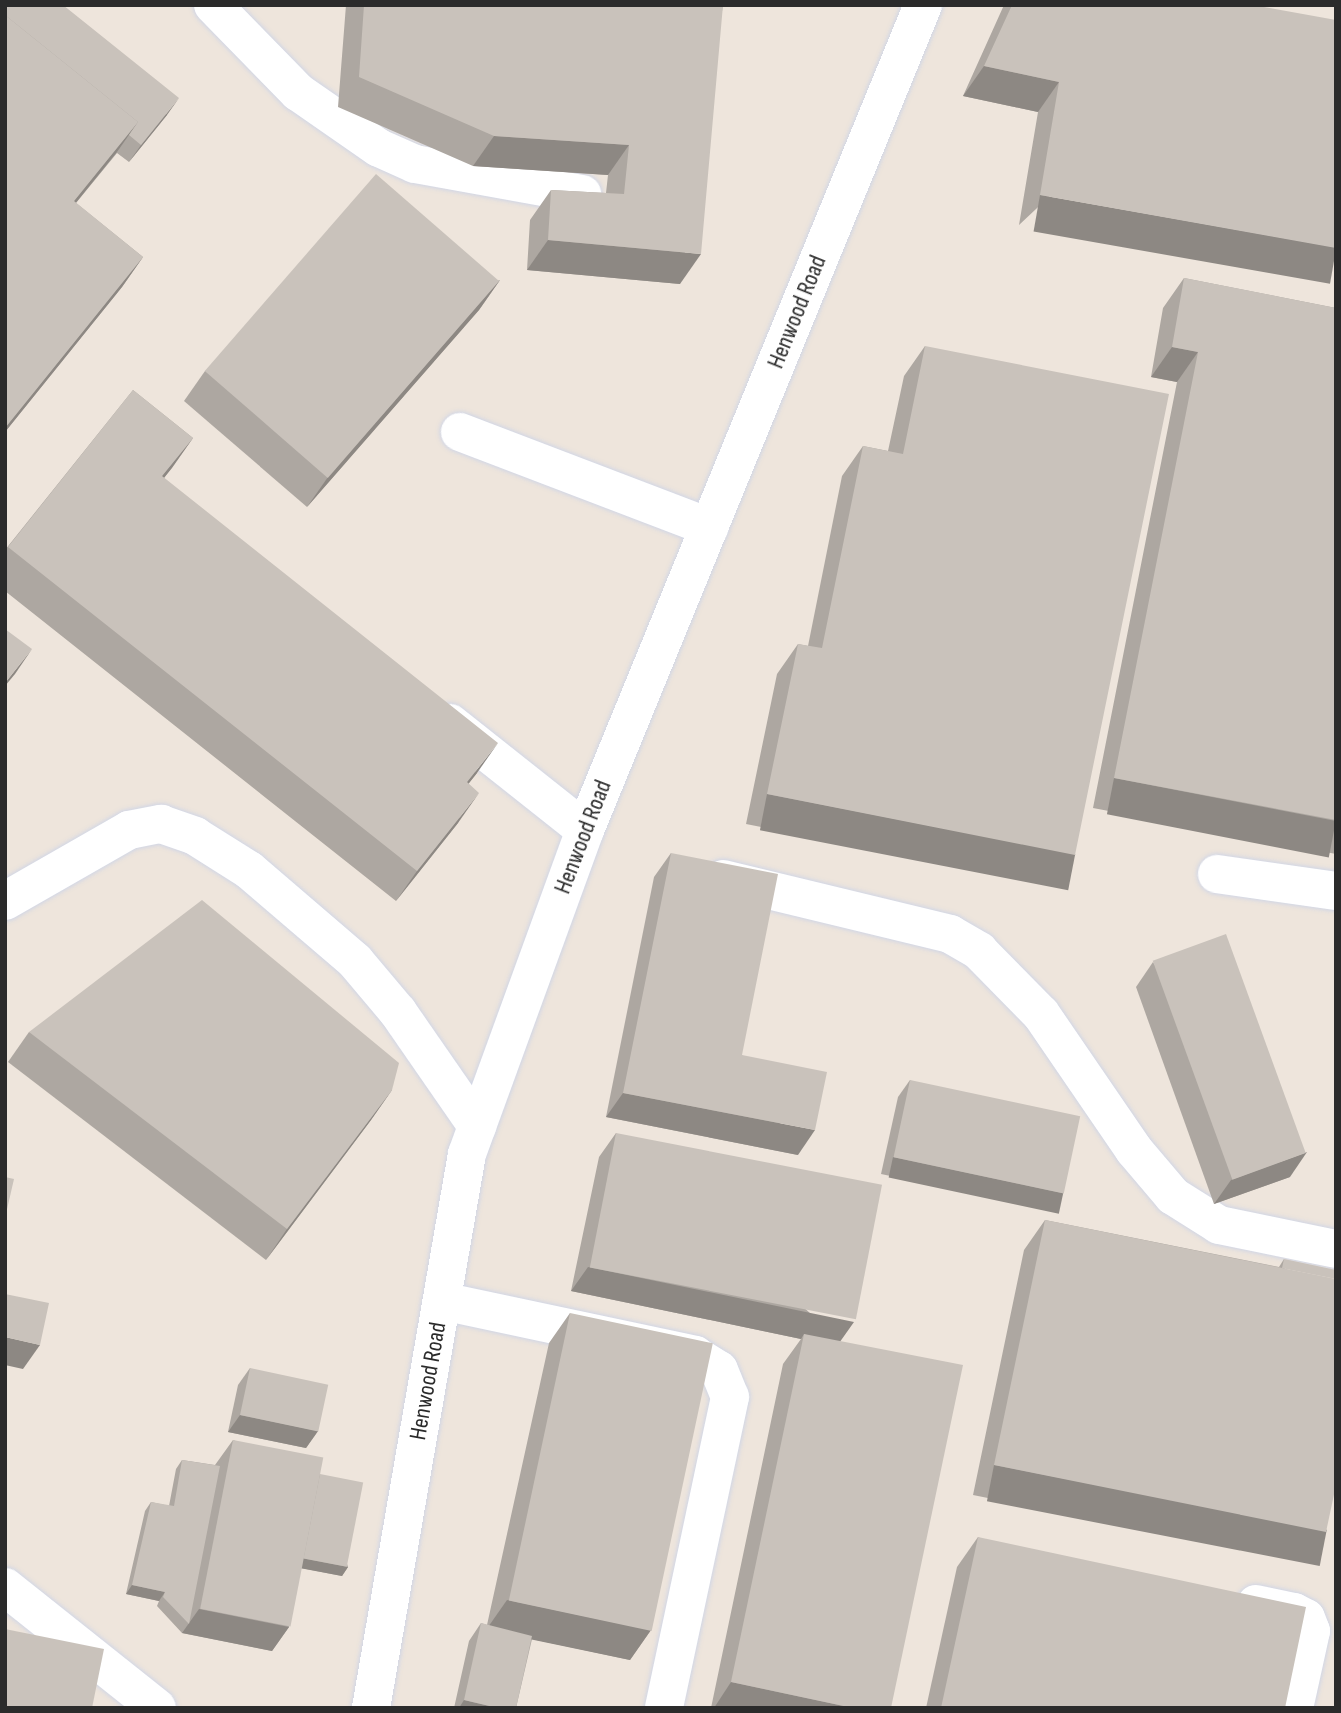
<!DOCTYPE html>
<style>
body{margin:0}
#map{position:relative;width:1341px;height:1713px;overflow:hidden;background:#eee5dc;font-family:"Sofia Sans Condensed",sans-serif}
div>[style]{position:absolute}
.roads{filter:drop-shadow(0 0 2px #d1d6e5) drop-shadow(0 0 2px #d1d6e5)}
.minor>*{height:38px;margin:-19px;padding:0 19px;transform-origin:19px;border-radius:19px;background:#fff}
.wall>*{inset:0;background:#ada7a1}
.shaded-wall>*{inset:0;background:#8d8883;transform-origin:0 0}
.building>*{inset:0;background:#c9c2bb;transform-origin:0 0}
span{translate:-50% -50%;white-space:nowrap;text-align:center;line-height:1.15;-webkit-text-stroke:6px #fff;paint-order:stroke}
.street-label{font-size:24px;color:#2b2b2b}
.frame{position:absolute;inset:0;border:7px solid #2b2b2b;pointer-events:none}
</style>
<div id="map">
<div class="roads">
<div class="minor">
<div style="left:213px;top:5px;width:122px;rotate:45.7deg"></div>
<div style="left:298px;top:92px;width:98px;rotate:34.7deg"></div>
<div style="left:379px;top:148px;width:39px;rotate:24deg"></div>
<div style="left:415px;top:164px;width:170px;rotate:10.2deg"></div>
<div style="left:460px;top:432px;width:267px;rotate:20.9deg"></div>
<div style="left:450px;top:723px;width:172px;rotate:38.4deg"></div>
<div style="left:1217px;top:874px;width:120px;rotate:8.1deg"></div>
<div style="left:723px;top:879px;width:234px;rotate:13.6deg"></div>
<div style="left:950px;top:934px;width:34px;rotate:30deg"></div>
<div style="left:979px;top:951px;width:88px;rotate:45.5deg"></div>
<div style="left:1041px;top:1014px;width:165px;rotate:55.6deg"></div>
<div style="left:1134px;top:1150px;width:60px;rotate:49.7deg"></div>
<div style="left:1173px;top:1196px;width:54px;rotate:32.2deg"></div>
<div style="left:1219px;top:1225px;width:119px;rotate:11.6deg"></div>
<div style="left:5px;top:901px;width:143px;rotate:-29.8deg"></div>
<div style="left:129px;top:830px;width:33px;rotate:-11deg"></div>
<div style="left:161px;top:824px;width:36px;rotate:19deg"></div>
<div style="left:195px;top:836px;width:64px;rotate:32.2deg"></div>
<div style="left:249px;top:870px;width:140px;rotate:40.6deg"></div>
<div style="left:355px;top:961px;width:67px;rotate:49.9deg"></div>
<div style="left:398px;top:1012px;width:139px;rotate:55.3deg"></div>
<div style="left:442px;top:1301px;width:259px;rotate:12deg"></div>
<div style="left:695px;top:1355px;width:28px;rotate:32deg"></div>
<div style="left:719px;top:1370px;width:29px;rotate:68deg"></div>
<div style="left:730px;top:1397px;width:318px;rotate:102deg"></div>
<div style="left:5px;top:1587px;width:194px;rotate:38.5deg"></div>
<div style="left:1256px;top:1604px;width:39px;rotate:12deg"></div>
<div style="left:1294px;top:1612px;width:13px;rotate:27deg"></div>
<div style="left:1306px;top:1618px;width:14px;rotate:69deg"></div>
<div style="left:1311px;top:1631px;width:79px;rotate:102.4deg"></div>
<div style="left:371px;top:1708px;width:562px;rotate:-80.17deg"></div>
<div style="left:467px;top:1154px;width:345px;rotate:-70deg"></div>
<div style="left:585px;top:830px;width:892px;rotate:-67.72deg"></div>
</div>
</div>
<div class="wall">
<div style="clip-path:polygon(5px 5px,167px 115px,129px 162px,117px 153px,76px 203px,143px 257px,122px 287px,5px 432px)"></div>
<div style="clip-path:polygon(346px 5px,723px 5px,680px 284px,527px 270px,530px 220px,551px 190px,606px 193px,608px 175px,473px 166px,338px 107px)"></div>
<div style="clip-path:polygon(1004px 5px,1253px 5px,1019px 225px,1038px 112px,963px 96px)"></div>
<div style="clip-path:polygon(1184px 278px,1336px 308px,1336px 854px,1093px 808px,1177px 382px,1151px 377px,1163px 308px)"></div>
<div style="clip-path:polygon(500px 280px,479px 310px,307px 507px,184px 401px,205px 371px)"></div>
<div style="clip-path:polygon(925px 346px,1075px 855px,1054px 885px,746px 824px,777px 674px,798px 644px,808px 646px,842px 476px,863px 446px,888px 451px,904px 376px)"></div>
<div style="clip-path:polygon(133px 390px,193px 438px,164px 478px,477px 773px,469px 783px,458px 823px,396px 901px,5px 591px,5px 550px)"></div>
<div style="clip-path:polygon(671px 853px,742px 1055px,798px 1155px,606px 1117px,654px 877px)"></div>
<div style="clip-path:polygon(1153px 962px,1290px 1177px,1214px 1204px,1136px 987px)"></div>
<div style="clip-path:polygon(29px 1032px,392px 1090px,371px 1120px,266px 1260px,8px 1062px)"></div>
<div style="clip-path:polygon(910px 1080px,1063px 1193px,1051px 1210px,881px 1174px,898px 1097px)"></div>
<div style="clip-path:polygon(616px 1133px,840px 1341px,891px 1708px,711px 1708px,783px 1364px,801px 1339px,571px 1291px,599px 1157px)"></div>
<div style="clip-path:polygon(1045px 1220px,1279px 1267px,1284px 1259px,1305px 1562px,973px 1495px,1024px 1250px)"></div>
<div style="clip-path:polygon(570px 1313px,651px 1630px,630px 1660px,532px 1639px,516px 1708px,454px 1708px,469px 1641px,481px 1623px,487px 1625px,549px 1343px)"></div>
<div style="clip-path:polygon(250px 1368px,318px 1431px,306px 1448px,228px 1432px,238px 1385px)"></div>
<div style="clip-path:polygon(233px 1440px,320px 1474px,348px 1567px,342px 1576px,301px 1568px,289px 1627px,272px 1651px,182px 1633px,157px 1606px,159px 1601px,126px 1594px,145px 1511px,151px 1502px,169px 1506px,176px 1469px,182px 1460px,215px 1465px)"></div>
<div style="clip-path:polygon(978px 1537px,1285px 1708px,926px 1708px,957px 1567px)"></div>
</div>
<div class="shaded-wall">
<div style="clip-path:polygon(984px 66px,1059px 82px,1038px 112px,963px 96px)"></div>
<div style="clip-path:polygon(179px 98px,167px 115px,129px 162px,141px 145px)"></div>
<div style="clip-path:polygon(138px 122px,117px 152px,53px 231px,74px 201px)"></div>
<div style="clip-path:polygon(494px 136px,629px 145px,608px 175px,473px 166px)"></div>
<div style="left:1040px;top:195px;width:301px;height:37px;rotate:10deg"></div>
<div style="clip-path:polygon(548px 240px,701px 254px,680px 284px,527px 270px)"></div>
<div style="clip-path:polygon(143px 257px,122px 287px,5px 432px,5px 428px)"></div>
<div style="clip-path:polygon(500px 280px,479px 310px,307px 507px,328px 477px)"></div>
<div style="clip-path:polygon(1172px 347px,1198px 352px,1177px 382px,1151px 377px)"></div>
<div style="clip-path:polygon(193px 438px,172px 468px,141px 506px,162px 476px)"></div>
<div style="clip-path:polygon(32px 649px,15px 674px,5px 686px,5px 683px)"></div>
<div style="clip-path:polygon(498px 743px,477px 773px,446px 812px,467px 782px)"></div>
<div style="left:1114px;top:778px;width:226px;height:37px;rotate:11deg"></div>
<div style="clip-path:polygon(479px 793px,458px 823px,396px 901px,417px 871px)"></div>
<div style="left:767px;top:794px;width:314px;height:37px;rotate:11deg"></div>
<div style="clip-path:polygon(392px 1090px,371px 1120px,266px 1260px,287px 1229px)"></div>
<div style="clip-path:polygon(623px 1093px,815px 1130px,798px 1155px,606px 1117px)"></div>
<div style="clip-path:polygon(1307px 1152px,1290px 1177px,1214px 1204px,1231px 1180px)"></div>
<div style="left:893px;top:1157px;width:174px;height:21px;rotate:12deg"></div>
<div style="clip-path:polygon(588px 1267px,854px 1322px,837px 1346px,804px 1334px,801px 1339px,571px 1291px)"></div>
<div style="clip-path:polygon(5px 1337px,40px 1345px,23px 1369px,5px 1365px)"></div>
<div style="clip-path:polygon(240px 1415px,318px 1431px,306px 1448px,228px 1432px)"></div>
<div style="left:994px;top:1465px;width:339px;height:37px;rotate:11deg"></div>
<div style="clip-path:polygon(296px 1557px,348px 1567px,342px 1576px,289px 1566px)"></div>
<div style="clip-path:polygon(132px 1585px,165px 1592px,159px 1601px,126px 1594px)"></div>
<div style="clip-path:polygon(507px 1600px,651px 1630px,630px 1660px,486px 1630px)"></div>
<div style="clip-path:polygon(199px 1609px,289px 1627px,272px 1651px,182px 1633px)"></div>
<div style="clip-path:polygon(731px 1682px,853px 1708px,714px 1708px)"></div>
<div style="clip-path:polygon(464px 1700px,498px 1708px,459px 1708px)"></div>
</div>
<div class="building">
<div style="clip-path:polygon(5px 5px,63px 5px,179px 98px,141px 145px,129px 135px,138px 122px,5px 15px)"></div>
<div style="clip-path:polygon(364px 5px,723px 5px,701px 254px,548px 240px,551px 190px,624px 194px,629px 145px,494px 136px,359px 77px)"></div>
<div style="clip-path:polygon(1012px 5px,1253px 5px,1336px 20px,1336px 248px,1040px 195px,1059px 82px,984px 66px)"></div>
<div style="clip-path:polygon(5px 15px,138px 122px,74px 201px,143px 257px,5px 428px)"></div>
<div style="left:376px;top:174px;width:163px;height:261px;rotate:41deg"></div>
<div style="clip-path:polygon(1184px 278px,1336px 308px,1336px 820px,1114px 778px,1198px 352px,1172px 347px)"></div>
<div style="clip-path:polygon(925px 346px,1169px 394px,1075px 855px,767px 794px,798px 644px,822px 648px,863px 446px,903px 454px)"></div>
<div style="clip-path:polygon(133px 390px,193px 438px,162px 476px,498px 743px,467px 782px,479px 793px,417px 871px,8px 547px)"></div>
<div style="clip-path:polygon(5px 629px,32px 649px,5px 683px)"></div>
<div style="clip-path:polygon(671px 853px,778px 874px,742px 1055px,827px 1072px,815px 1130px,623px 1093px)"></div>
<div style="clip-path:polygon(202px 900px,399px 1063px,392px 1090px,287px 1229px,29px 1032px)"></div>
<div style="left:1226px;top:934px;width:233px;height:78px;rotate:70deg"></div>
<div style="left:910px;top:1080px;width:174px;height:79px;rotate:12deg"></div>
<div style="left:616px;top:1133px;width:271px;height:137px;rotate:11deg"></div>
<div style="clip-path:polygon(5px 1177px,14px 1179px,5px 1218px)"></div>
<div style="clip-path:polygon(1045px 1220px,1336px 1279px,1336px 1485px,1326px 1532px,994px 1465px)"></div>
<div style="clip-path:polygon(1226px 1257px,1282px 1268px,1284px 1259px,1336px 1270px,1336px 1279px)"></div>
<div style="clip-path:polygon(5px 1294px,49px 1303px,40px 1345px,5px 1337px)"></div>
<div style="left:570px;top:1313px;width:146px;height:294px;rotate:12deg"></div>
<div style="clip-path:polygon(804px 1334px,963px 1365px,891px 1708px,853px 1708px,731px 1682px)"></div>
<div style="left:250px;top:1368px;width:80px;height:48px;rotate:12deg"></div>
<div style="left:233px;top:1440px;width:92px;height:172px;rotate:11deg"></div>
<div style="clip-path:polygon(182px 1460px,220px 1466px,189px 1624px,163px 1597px,165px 1592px,132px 1585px,151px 1502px,174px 1506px)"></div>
<div style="left:320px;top:1474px;width:44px;height:86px;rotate:11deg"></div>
<div style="clip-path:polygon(978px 1537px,1306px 1607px,1285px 1708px,941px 1708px)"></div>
<div style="clip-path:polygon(481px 1623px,532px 1636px,516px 1708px,498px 1708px,464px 1700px)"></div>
<div style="clip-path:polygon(5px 1629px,104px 1649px,92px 1708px,5px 1708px)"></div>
</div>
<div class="street-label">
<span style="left:797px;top:312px;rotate:-68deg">Henwood Road</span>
<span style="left:583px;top:837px;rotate:-69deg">Henwood Road</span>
<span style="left:428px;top:1381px;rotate:-80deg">Henwood Road</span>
</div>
<div class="frame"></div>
</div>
